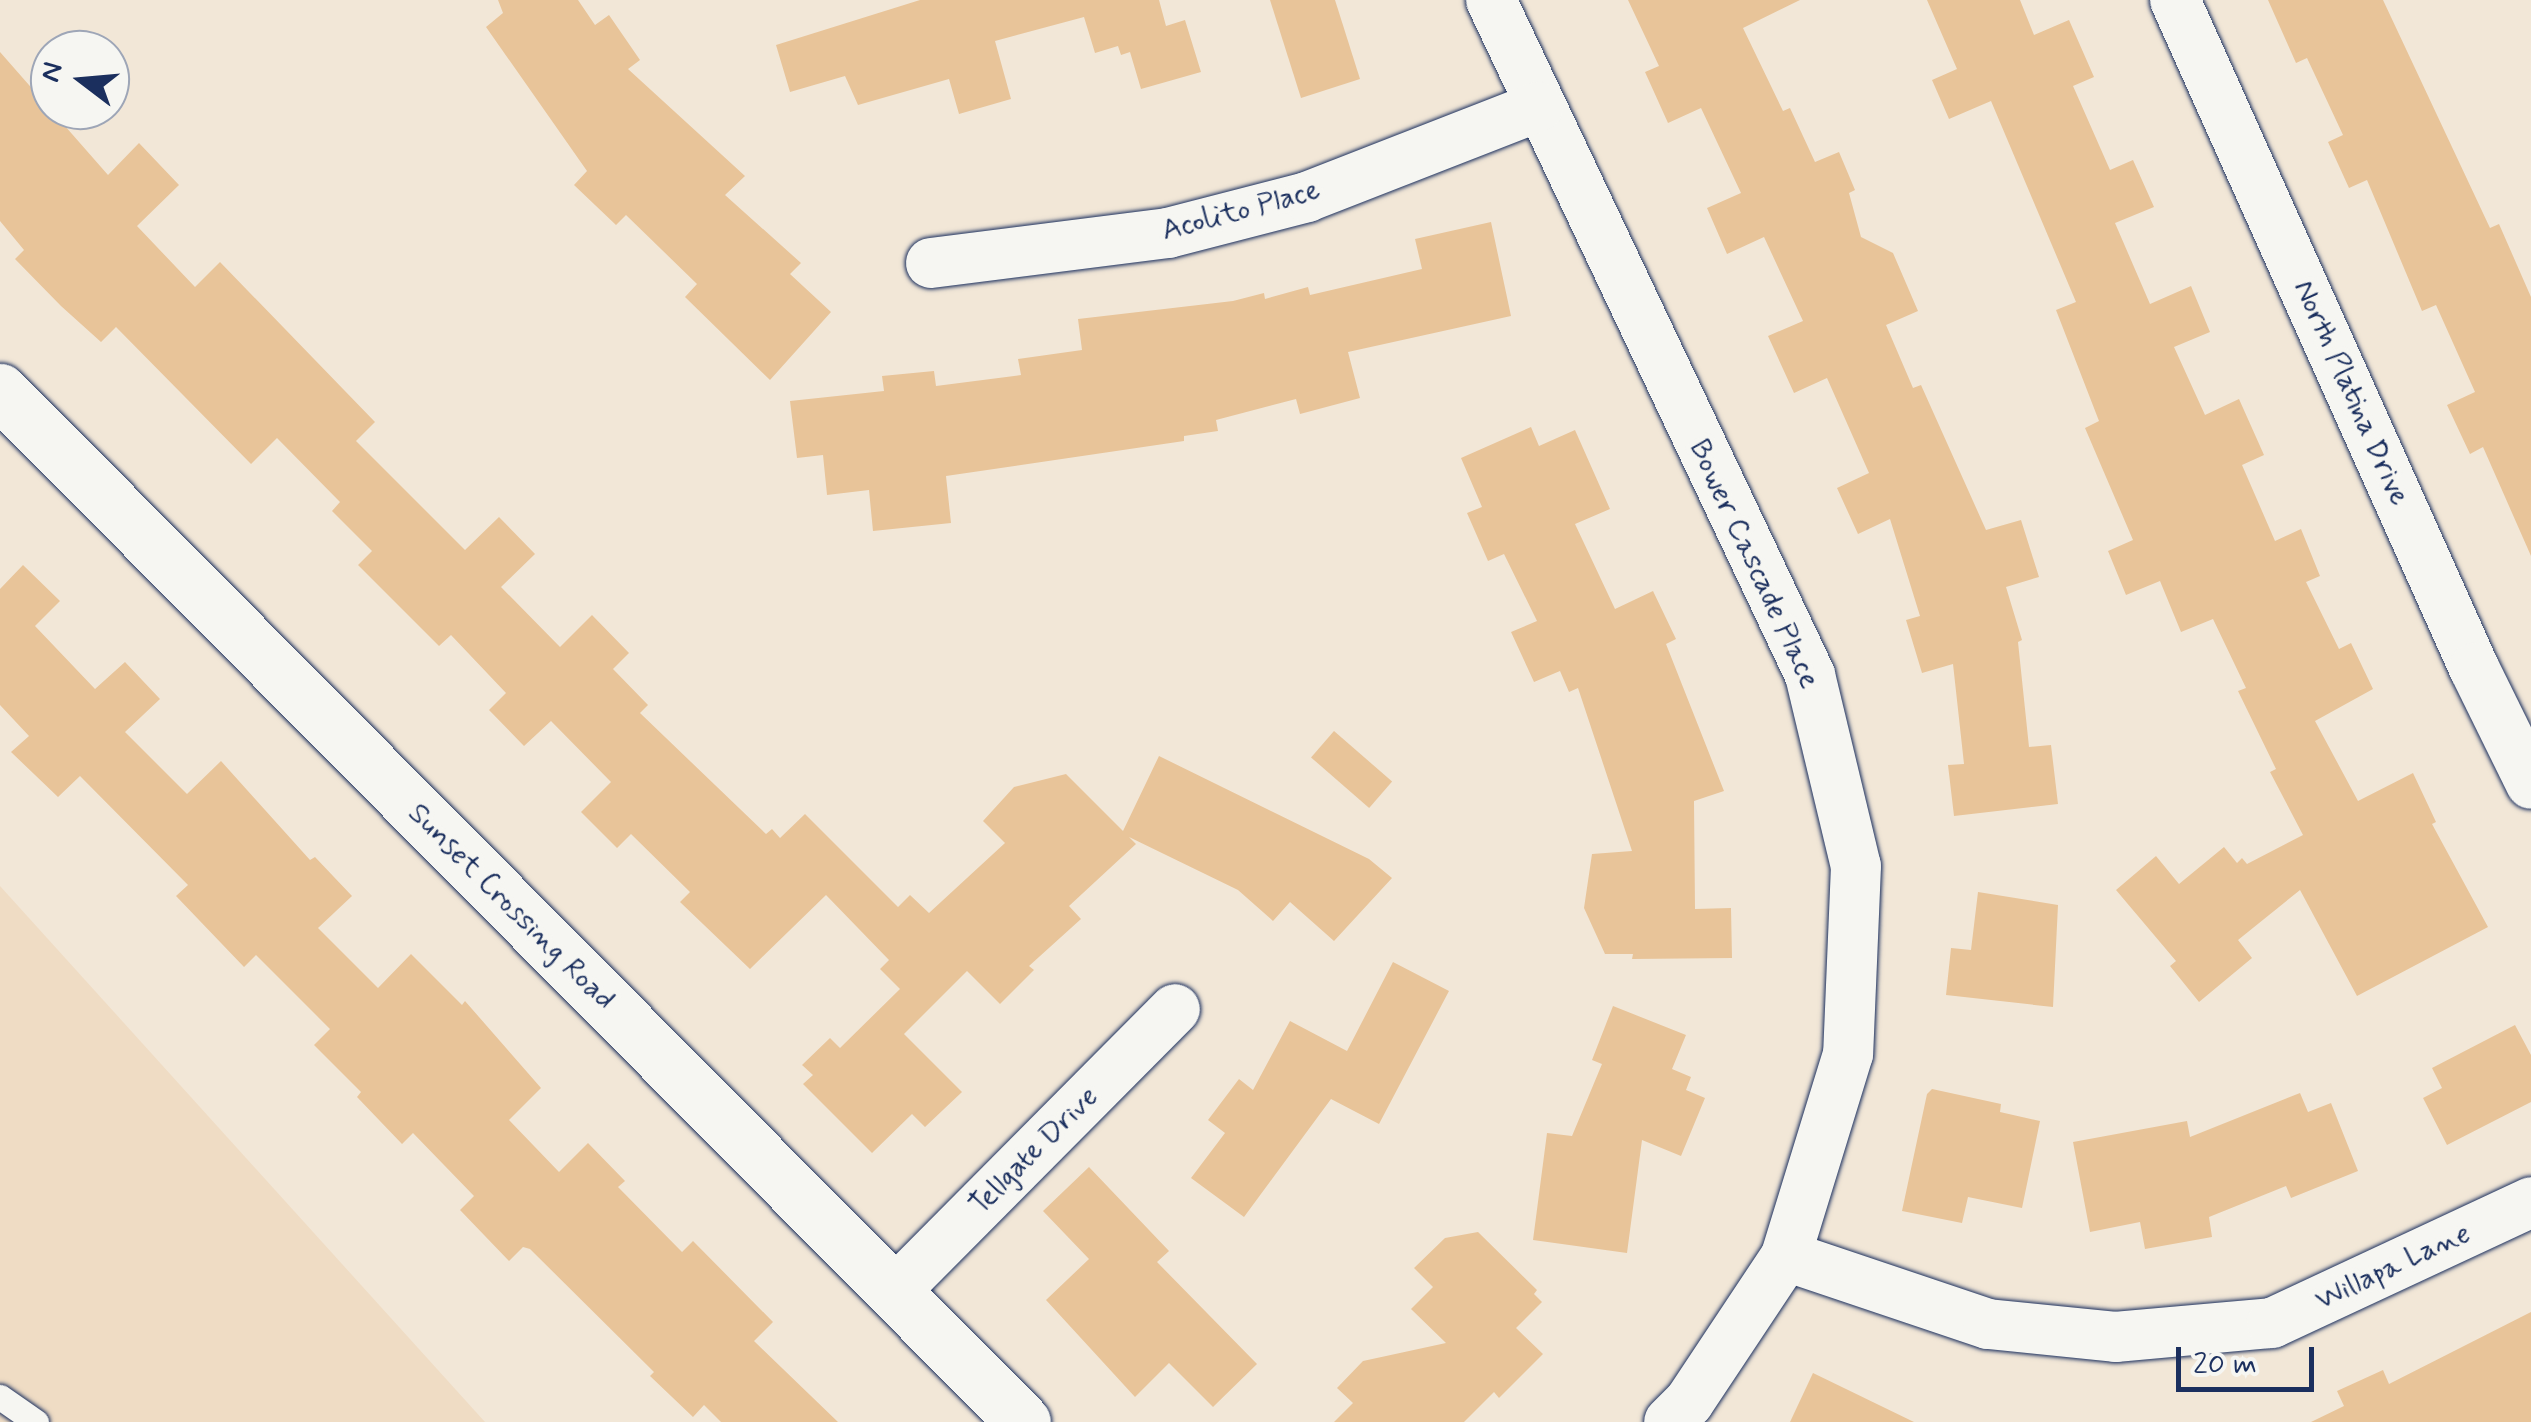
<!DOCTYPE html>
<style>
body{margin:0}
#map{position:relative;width:2531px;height:1422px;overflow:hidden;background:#f2e7d7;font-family:Mynerve,sans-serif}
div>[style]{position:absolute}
.built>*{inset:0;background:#efdcc4}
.building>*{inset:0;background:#e8c499;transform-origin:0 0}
.roads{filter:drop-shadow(0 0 2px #1b2f5e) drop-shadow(0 0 2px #1b2f5e)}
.lane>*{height:25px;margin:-12.5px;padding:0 12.5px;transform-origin:12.5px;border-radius:12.5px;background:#f6f6f2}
.street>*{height:50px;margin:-25px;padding:0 25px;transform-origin:25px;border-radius:25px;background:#f6f6f2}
.secondary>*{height:55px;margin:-27.5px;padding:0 27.5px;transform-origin:27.5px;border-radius:27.5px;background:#f6f6f2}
span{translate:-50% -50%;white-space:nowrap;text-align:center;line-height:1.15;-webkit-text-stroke:10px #f6f6f2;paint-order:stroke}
.street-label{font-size:30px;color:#1b2f5e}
.north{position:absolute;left:30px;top:30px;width:100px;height:100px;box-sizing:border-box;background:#f6f6f2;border:2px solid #9ea6b7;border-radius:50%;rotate:286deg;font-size:28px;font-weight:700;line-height:40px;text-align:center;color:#1b2f5e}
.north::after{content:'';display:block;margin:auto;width:35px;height:45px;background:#1b2f5e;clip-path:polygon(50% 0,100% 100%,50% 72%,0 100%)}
.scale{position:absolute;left:2176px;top:1347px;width:138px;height:45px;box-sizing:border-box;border:5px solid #1b2f5e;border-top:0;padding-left:12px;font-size:30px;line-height:35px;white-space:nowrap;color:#1b2f5e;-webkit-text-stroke:8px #f6f6f2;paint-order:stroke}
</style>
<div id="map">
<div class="built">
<div style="clip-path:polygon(0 886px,485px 1422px,0 1422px)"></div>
</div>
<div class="building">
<div style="clip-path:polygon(498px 0,578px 0,595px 25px,609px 15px,640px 60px,628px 69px,745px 176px,725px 195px,801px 263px,790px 274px,831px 312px,770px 380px,685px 297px,697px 284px,626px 215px,616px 225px,574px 185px,587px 171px,486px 27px,503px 13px)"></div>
<div style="clip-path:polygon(920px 0,1159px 0,1166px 26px,1185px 20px,1201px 72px,1141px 89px,1130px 52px,1121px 55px,1118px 46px,1095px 53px,1084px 17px,995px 41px,1011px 99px,959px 114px,949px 79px,858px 105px,845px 76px,790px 92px,776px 45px)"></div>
<div style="clip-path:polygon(1270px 0,1335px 0,1360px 79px,1301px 98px)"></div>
<div style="clip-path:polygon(1628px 0,1800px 0,1743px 28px,1783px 111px,1790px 108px,1815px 162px,1839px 152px,1855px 190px,1849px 193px,1861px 237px,1893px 253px,1918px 311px,1886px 325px,1913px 388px,1921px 385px,1986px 530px,2021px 520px,2039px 577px,2006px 587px,2022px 640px,2018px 642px,2029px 747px,2051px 745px,2058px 804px,1954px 816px,1948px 765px,1964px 764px,1953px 664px,1922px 673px,1906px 620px,1920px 616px,1890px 519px,1858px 534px,1837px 488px,1869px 473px,1827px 378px,1794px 393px,1768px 336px,1803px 321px,1764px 237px,1727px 254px,1707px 208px,1741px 193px,1701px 108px,1668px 123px,1645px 72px,1659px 66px)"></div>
<div style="clip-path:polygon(1927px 0,2020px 0,2034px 35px,2069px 20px,2094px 77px,2073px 86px,2110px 170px,2133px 160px,2154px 207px,2115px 223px,2150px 304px,2191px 286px,2210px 332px,2174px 347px,2205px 415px,2239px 399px,2264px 455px,2242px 465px,2275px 541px,2301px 529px,2320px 576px,2306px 582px,2339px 649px,2351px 643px,2373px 689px,2315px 721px,2358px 801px,2413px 773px,2436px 822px,2432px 824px,2488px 927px,2357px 996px,2300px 890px,2238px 940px,2252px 958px,2199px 1002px,2170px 966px,2176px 961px,2116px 890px,2156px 856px,2179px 884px,2224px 847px,2237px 863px,2242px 858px,2247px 864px,2303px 835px,2270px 772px,2276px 769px,2238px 691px,2246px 688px,2213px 619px,2181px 632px,2160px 581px,2126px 595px,2108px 551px,2133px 540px,2085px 428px,2099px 421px,2056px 310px,2076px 302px,1991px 101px,1949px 119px,1932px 80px,1957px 69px)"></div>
<div style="clip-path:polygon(2268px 0,2383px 0,2490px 228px,2499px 224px,2531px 297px,2531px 556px,2483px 447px,2470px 454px,2447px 405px,2475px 392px,2436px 305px,2422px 311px,2367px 180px,2349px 188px,2328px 142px,2343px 135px,2307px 58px,2296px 63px)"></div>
<div style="clip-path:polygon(0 52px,108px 175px,139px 143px,179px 185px,137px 226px,195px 287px,220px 262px,375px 422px,356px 441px,465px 550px,499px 517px,535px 554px,501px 587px,560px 647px,592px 615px,629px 653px,613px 669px,648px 705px,640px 713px,766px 834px,772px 829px,780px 838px,805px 814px,898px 907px,910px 895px,929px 913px,1005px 843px,983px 821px,1014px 787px,1066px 774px,1123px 831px,1159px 756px,1369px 859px,1392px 878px,1334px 941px,1290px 902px,1273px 921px,1238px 890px,1129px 837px,1136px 844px,1069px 906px,1081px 919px,1029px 966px,1034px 970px,1000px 1004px,967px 971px,904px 1034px,962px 1092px,925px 1127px,912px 1114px,872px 1153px,803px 1084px,813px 1075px,802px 1065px,830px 1038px,840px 1048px,900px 989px,880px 969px,889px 960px,826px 895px,750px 969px,680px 902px,690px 892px,631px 834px,617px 848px,581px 812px,611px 782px,551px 721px,524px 746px,489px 710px,506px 693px,451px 635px,439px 646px,358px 565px,372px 551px,332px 511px,340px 502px,277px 438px,251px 464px,116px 327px,101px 342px,61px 306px,15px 259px,24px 250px,0 221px)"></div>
<div style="clip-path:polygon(1491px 222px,1511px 316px,1348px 352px,1360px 398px,1300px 414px,1296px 399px,1216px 420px,1218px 431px,1184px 436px,1184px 441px,946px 476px,951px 523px,873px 531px,869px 490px,827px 495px,823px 455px,797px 458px,790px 401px,884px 391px,882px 376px,934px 371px,936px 386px,1021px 375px,1018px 359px,1082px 350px,1078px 319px,1233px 301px,1264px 293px,1265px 299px,1308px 287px,1310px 295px,1422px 269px,1415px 239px)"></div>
<div style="clip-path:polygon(1531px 427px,1539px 446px,1575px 430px,1610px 509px,1575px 524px,1615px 609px,1653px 591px,1676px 639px,1666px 644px,1724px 791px,1694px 801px,1695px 909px,1731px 908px,1732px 958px,1632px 959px,1633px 954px,1605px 954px,1584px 908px,1592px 854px,1632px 851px,1578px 688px,1569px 692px,1560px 671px,1534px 682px,1511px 632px,1537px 621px,1504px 554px,1488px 561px,1467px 513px,1482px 507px,1461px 458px)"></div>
<div style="clip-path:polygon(23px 565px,60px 601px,35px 626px,95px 689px,125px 662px,160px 699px,125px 732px,187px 794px,221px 761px,310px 860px,315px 857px,352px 896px,318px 928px,378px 988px,411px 954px,462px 1005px,465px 1001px,541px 1088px,509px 1120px,559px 1172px,588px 1143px,625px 1181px,618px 1187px,682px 1252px,693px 1241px,773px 1322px,754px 1341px,838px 1422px,721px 1422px,704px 1405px,693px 1417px,650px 1376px,654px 1372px,530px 1249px,523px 1247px,509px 1261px,460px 1210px,474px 1196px,413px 1133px,402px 1144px,357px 1097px,361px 1092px,314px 1045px,330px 1029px,256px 955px,244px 967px,176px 896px,188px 885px,80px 776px,58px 797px,11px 752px,29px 736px,0 705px,0 589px)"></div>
<div style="left:1334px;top:731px;width:77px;height:35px;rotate:41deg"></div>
<div style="clip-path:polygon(1978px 892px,2058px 905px,2053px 1007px,1946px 995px,1951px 948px,1971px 950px)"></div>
<div style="clip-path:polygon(1393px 962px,1449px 991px,1379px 1124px,1331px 1099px,1244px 1217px,1191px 1178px,1225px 1133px,1208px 1120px,1239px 1079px,1253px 1090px,1290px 1021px,1347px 1051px)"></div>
<div style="clip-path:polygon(1613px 1006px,1686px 1035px,1672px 1069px,1691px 1077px,1686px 1090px,1705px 1098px,1681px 1156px,1642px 1140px,1627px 1253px,1533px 1240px,1547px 1133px,1572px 1136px,1602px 1064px,1592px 1060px)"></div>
<div style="clip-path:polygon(2515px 1025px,2531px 1055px,2531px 1102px,2447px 1145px,2423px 1098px,2442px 1088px,2432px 1068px)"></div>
<div style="clip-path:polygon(1932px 1089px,2001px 1104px,2000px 1112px,2040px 1121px,2022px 1208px,1968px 1197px,1962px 1223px,1902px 1211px,1927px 1094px)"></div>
<div style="clip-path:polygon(2300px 1093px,2308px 1112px,2331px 1103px,2358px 1171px,2291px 1198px,2286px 1186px,2209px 1217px,2212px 1237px,2145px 1249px,2140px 1222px,2090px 1232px,2073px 1142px,2187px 1121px,2190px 1137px)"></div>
<div style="clip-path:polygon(1089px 1167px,1169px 1251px,1157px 1262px,1257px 1364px,1213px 1407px,1169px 1363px,1135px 1397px,1046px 1300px,1089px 1259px,1043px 1211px)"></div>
<div style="clip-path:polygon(1478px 1232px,1537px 1290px,1534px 1294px,1542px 1302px,1516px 1328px,1543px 1354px,1499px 1398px,1494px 1392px,1464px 1422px,1334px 1422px,1353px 1403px,1337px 1388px,1363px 1361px,1446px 1343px,1411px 1309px,1433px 1287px,1414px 1268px,1445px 1238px)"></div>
<div style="clip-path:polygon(2531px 1312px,2531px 1422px,2311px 1422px,2344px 1406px,2337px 1391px,2383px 1370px,2389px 1384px)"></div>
<div style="clip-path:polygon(1813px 1373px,1914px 1422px,1790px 1422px)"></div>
</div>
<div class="roads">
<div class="lane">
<div style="left:0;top:1397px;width:44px;rotate:34.8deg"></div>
</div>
<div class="street">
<div style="left:1491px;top:0;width:747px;rotate:64.7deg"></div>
<div style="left:1810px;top:675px;width:196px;rotate:76.5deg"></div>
<div style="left:1856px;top:866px;width:188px;rotate:92.4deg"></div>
<div style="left:1848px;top:1054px;width:211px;rotate:107.1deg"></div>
<div style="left:1786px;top:1256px;width:175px;rotate:123.6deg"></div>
<div style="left:1689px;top:1402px;width:28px;rotate:135deg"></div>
<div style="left:2175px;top:0;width:732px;rotate:65.89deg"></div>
<div style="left:2474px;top:668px;width:129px;rotate:63.8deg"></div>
<div style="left:931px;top:263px;width:239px;rotate:-7.2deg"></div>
<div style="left:1168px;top:233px;width:144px;rotate:-14.5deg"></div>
<div style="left:1307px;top:197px;width:248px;rotate:-21.3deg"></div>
<div style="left:1786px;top:1256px;width:213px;rotate:18.6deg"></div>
<div style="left:1988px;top:1324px;width:128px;rotate:5.8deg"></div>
<div style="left:2115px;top:1337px;width:158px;rotate:-5.1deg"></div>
<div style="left:2272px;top:1323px;width:286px;rotate:-25deg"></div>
<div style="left:893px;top:1293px;width:400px;rotate:-45.2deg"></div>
</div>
<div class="secondary">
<div style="left:0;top:391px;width:1452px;rotate:45.22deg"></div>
</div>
</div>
<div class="street-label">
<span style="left:1241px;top:211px;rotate:-15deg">Acolito Place</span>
<span style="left:2351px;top:393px;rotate:66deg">North Platina Drive</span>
<span style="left:1754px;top:564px;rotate:65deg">Bower Cascade Place</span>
<span style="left:511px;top:907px;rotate:45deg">Sunset Crossing Road</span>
<span style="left:1034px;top:1151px;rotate:-45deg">Tellgate Drive</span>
<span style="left:2393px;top:1267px;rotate:-25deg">Willapa Lane</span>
</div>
<div class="north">N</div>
<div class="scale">20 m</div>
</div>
